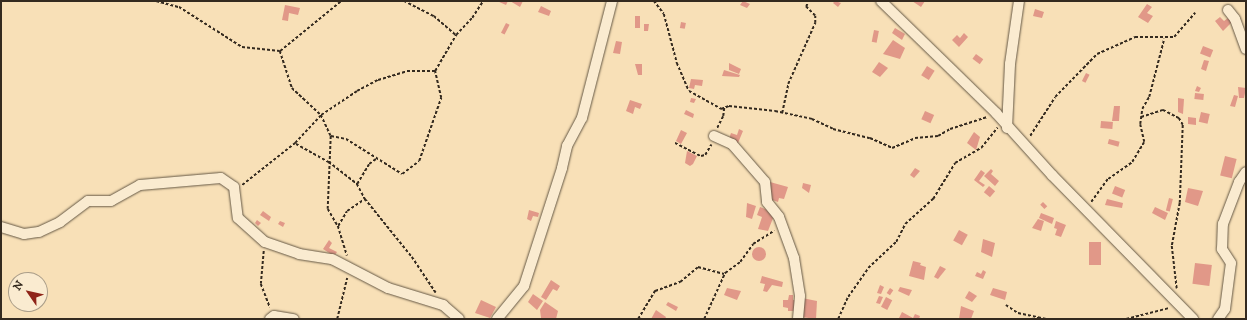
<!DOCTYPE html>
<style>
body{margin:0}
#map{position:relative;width:1247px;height:320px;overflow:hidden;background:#f8e0b7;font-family:"IM FELL DW Pica",serif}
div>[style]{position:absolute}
.building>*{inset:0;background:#e19888;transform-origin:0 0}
.round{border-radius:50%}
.path>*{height:1.5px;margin-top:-0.75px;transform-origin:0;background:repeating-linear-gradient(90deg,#342a1f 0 3px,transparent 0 5px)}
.roads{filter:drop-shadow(0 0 1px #655845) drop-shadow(0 0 1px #655845)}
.minor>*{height:10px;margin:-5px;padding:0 5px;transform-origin:5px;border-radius:5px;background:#faebd0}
span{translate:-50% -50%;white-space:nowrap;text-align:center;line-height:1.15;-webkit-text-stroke:3.5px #faebd0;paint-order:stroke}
.frame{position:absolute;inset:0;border:2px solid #342a1f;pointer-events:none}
.north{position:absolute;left:8px;top:272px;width:40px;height:40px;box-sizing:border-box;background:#faebd0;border:1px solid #ab9e89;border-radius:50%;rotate:304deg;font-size:11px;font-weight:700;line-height:16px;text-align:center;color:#342a1f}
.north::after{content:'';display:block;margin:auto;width:14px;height:18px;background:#8f2418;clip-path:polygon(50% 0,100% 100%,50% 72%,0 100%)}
</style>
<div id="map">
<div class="building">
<div style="clip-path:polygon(497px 1px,508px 1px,506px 5px)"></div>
<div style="clip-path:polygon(510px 1px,523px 1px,520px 7px)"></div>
<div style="clip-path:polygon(743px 1px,750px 4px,747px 8px,740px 5px)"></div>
<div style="clip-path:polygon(835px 1px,841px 3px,838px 7px,833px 3px)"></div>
<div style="clip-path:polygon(912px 1px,925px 1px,921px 7px)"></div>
<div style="clip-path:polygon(1147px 4px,1152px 7px,1147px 13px,1153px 16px,1148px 23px,1138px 17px)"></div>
<div style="clip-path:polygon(285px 5px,300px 8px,298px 15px,289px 13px,288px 21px,282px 20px)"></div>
<div style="clip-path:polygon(541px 6px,551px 11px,549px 16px,538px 12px)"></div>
<div style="clip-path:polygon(1035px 9px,1044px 12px,1042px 18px,1033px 16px)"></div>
<div style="left:635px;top:16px;width:5px;height:12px"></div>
<div style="clip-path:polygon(1220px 17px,1224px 21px,1228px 18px,1232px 22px,1223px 31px,1215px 21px)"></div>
<div style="left:681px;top:22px;width:5px;height:6px;rotate:11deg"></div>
<div style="left:506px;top:23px;width:4px;height:11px;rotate:27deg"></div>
<div style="clip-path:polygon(644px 24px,649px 24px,648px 31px,644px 31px)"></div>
<div style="clip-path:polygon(895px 28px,905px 34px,902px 40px,892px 33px)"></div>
<div style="left:874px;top:30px;width:5px;height:12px;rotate:11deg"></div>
<div style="clip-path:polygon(964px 33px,968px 37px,959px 47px,952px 40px,957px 35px,960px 38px)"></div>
<div style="clip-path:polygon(893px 40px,905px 48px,900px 59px,883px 54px)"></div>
<div style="clip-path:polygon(616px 41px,622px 42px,620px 54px,613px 53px)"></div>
<div style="left:1203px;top:46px;width:11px;height:8px;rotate:22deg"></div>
<div style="left:976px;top:54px;width:9px;height:6px;rotate:36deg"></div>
<div style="clip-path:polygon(1204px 60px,1209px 61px,1206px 71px,1201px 69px)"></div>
<div style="clip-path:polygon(879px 62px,888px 68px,880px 77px,872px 72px)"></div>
<div style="clip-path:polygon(729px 63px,741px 69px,739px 74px,729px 70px)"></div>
<div style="clip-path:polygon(635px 64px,642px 64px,642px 75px,638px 75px)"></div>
<div style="left:927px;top:66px;width:9px;height:11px;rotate:32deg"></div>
<div style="clip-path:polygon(724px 70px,740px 75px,739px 77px,722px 76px)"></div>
<div style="left:1086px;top:73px;width:4px;height:9px;rotate:27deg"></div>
<div style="clip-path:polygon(691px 79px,703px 80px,702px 86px,695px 85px,694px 89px,689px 88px)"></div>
<div style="clip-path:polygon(1197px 86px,1201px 88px,1199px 92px,1195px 91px)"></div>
<div style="clip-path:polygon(1238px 87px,1246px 88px,1244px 98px,1239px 98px)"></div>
<div style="left:1195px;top:93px;width:9px;height:6px;rotate:6deg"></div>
<div style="clip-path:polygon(1234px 95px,1238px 96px,1235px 107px,1230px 106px)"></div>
<div style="clip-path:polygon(691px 98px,696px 99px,694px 103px,690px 102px)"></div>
<div style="clip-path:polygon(1178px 98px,1184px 99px,1183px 114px,1178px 112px)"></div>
<div style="clip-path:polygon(630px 100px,642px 104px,640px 109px,635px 107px,633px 114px,626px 111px)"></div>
<div style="clip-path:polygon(1114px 106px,1120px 106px,1119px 121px,1112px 121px)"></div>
<div style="clip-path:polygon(686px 110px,694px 114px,693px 118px,684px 114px)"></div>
<div style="left:925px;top:111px;width:10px;height:9px;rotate:24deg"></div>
<div style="left:1201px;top:112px;width:9px;height:10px;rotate:13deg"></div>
<div style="clip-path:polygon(1188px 117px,1196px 118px,1196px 125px,1188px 124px)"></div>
<div style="left:1101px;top:121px;width:12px;height:7px;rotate:5deg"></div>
<div style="clip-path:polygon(739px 129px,743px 131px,738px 143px,729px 139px,731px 133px,737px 135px)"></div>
<div style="clip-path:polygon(681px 130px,687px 133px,681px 144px,676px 141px)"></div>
<div style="clip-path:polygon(974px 132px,980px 137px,976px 150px,967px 143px)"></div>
<div style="left:1109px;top:139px;width:11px;height:5px;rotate:15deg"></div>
<div style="clip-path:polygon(687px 151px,697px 156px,693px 164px,690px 166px,685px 163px)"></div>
<div style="left:1225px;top:156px;width:12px;height:20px;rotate:14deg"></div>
<div style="clip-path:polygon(915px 168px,920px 171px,914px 178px,910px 175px)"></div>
<div style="clip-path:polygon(991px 169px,993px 171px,991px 174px,999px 181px,995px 186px,984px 176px)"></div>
<div style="clip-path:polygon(981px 170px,985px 173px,979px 181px,985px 185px,983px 187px,974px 180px)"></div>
<div style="clip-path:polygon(770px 182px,788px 187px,784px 199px,779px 198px,778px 202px,767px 198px)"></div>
<div style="clip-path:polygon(803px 183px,811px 185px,809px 193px,802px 188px)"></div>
<div style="left:989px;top:186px;width:8px;height:8px;rotate:40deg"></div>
<div style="left:1115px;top:186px;width:11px;height:8px;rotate:22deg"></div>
<div style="clip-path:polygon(1188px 188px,1203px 191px,1198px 206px,1185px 202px)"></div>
<div style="left:1169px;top:198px;width:4px;height:13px;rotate:14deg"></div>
<div style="clip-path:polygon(1107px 199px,1123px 203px,1122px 208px,1105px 205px)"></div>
<div style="left:1043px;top:202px;width:6px;height:4px;rotate:45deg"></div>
<div style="clip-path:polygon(747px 203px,756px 206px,752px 219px,746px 217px)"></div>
<div style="clip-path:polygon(760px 207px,775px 213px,768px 231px,758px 229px,762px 217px,757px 215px)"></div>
<div style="clip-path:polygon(1155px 207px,1168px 213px,1165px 220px,1152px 213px)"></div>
<div style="clip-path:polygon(529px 210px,539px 213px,538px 217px,533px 216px,531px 221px,527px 219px)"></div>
<div style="clip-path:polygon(263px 211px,271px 217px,269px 221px,260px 215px)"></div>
<div style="clip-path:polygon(1041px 213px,1054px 218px,1052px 224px,1039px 218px)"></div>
<div style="clip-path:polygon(1038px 219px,1044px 221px,1041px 231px,1032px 228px)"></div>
<div style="clip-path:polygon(257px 220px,261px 223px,258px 226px,255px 223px)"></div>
<div style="clip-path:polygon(280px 221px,285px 223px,283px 227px,278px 224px)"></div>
<div style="clip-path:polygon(1056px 221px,1066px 225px,1061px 237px,1055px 235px,1057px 229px,1054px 228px)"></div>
<div style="left:959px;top:230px;width:10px;height:12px;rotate:29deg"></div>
<div style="clip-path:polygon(983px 239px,995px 243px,992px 257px,981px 252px)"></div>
<div style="clip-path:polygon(329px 240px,332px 243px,329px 248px,337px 252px,334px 256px,323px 249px)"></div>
<div style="left:1089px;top:242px;width:12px;height:23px"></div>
<div class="round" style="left:752px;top:247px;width:14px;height:14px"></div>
<div style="clip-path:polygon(913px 261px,921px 263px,920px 265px,926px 267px,924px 280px,909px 276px)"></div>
<div style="left:1195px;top:263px;width:17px;height:21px;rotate:7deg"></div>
<div style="clip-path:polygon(940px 266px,946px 269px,938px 279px,934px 277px)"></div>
<div style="clip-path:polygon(983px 270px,986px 272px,983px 279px,975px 276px,977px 272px,981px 274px)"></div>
<div style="clip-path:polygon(762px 276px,783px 282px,782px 287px,772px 285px,767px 292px,763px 291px,765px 284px,760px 283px)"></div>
<div style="clip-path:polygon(551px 280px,560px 286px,557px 291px,553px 289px,546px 300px,541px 297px)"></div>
<div style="clip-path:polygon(880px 285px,884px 287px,881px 294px,877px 293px)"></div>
<div style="clip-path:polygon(900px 287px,912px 290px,909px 296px,898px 291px)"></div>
<div style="clip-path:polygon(727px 288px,741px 291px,737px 300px,724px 295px)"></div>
<div style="left:890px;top:288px;width:4px;height:6px;rotate:34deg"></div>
<div style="clip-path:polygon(993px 288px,1007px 292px,1005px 300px,990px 295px)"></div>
<div style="clip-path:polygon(969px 291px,977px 296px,972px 302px,965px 298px)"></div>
<div style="clip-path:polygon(533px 294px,543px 301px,537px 310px,528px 302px)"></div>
<div style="clip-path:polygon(789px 295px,793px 295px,793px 300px,796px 300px,796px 311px,788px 311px,788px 308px,783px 307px,783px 300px,788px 300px)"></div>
<div style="clip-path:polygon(879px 296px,883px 297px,880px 304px,876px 303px)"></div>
<div style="left:886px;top:297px;width:7px;height:11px;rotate:27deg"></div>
<div style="clip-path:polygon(802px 298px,817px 301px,816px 319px,801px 317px)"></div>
<div style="clip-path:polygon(481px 300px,496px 307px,490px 318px,475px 313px)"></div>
<div style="clip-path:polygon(545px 302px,558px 311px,556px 319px,541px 318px,540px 310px)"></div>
<div style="clip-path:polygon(668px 302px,678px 307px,676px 311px,666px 305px)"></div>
<div style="clip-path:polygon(961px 306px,974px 311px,971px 319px,959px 319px)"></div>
<div style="clip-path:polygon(656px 310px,666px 317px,665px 319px,651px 319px)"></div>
<div style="clip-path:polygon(902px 312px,913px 318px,915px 314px,920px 316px,919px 319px,902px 319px,899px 318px)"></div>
</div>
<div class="path">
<div style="left:156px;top:1px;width:24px;rotate:15deg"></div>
<div style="left:179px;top:7px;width:75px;rotate:32.4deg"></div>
<div style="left:242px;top:47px;width:38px;rotate:6deg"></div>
<div style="left:280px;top:51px;width:39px;rotate:72deg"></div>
<div style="left:292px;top:88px;width:40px;rotate:43deg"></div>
<div style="left:321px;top:115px;width:23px;rotate:65deg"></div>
<div style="left:331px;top:136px;width:73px;rotate:92.4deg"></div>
<div style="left:328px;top:209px;width:20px;rotate:60deg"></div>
<div style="left:338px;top:226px;width:31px;rotate:73deg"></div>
<div style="left:404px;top:1px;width:34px;rotate:27deg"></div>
<div style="left:434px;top:16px;width:29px;rotate:41deg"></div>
<div style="left:456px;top:35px;width:23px;rotate:-47deg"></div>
<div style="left:472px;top:18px;width:20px;rotate:-57deg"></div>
<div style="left:654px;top:1px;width:16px;rotate:52deg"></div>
<div style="left:664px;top:14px;width:51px;rotate:75.1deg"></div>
<div style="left:677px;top:63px;width:30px;rotate:67deg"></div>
<div style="left:689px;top:91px;width:37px;rotate:29deg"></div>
<div style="left:721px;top:109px;width:9px;rotate:-21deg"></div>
<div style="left:729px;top:106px;width:46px;rotate:6.2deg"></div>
<div style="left:775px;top:111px;width:38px;rotate:12deg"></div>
<div style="left:812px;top:119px;width:23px;rotate:25deg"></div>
<div style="left:833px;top:129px;width:38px;rotate:14deg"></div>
<div style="left:870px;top:138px;width:24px;rotate:24deg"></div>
<div style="left:892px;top:148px;width:25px;rotate:-23deg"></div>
<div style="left:915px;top:138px;width:23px;rotate:-5deg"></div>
<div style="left:938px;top:136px;width:14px;rotate:-30deg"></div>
<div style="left:950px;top:129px;width:39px;rotate:-18deg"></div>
<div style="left:280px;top:51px;width:79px;rotate:-39.3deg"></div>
<div style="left:782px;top:113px;width:30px;rotate:-78deg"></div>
<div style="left:788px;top:84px;width:67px;rotate:-66.1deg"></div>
<div style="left:815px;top:23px;width:7px;rotate:-90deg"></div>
<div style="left:815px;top:16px;width:13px;rotate:-135deg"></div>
<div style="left:806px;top:7px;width:6px;rotate:-72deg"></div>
<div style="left:1141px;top:117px;width:23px;rotate:-18deg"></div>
<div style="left:1163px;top:110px;width:18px;rotate:27deg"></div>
<div style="left:1179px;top:118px;width:8px;rotate:60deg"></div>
<div style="left:1183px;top:125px;width:78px;rotate:92.2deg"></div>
<div style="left:1180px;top:203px;width:44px;rotate:100.5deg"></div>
<div style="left:1172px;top:246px;width:43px;rotate:83.4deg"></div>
<div style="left:717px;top:128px;width:13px;rotate:-63deg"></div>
<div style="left:723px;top:116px;width:8px;rotate:-83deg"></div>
<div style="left:331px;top:136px;width:15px;rotate:11deg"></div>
<div style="left:346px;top:139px;width:66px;rotate:32deg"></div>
<div style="left:402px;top:174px;width:21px;rotate:-37deg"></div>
<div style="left:419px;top:161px;width:67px;rotate:-70.8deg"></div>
<div style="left:441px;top:98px;width:28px;rotate:-103deg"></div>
<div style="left:1030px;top:136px;width:46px;rotate:-57.3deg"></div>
<div style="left:1055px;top:97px;width:60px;rotate:-45.7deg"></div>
<div style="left:1097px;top:54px;width:42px;rotate:-24.1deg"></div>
<div style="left:1135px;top:37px;width:39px"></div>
<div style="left:1174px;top:37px;width:32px;rotate:-49deg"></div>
<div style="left:675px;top:143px;width:29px;rotate:27deg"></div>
<div style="left:701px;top:156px;width:4px;rotate:-14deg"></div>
<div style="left:705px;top:155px;width:12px;rotate:-59deg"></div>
<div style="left:296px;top:144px;width:38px;rotate:29deg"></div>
<div style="left:329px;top:162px;width:36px;rotate:38deg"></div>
<div style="left:357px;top:184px;width:17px;rotate:62deg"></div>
<div style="left:365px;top:199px;width:75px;rotate:51deg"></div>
<div style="left:412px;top:257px;width:43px;rotate:56.3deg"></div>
<div style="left:357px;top:184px;width:23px;rotate:-59deg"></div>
<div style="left:369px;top:164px;width:9px;rotate:-36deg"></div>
<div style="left:242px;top:185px;width:68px;rotate:-38.4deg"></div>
<div style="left:295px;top:143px;width:38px;rotate:-47deg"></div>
<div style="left:321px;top:115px;width:43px;rotate:-33.7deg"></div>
<div style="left:357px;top:91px;width:24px;rotate:-28deg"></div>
<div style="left:378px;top:80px;width:30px;rotate:-17deg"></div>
<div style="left:407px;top:71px;width:28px"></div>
<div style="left:435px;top:71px;width:42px;rotate:-59.7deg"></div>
<div style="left:1091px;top:202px;width:29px;rotate:-54deg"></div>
<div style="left:1108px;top:179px;width:29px;rotate:-35deg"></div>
<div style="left:1132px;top:162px;width:23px;rotate:-59deg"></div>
<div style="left:1144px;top:142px;width:18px;rotate:-103deg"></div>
<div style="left:1140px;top:124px;width:15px;rotate:-82deg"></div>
<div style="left:1142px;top:109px;width:14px;rotate:-60deg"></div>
<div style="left:1149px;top:97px;width:60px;rotate:-75.5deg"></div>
<div style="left:338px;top:226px;width:17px;rotate:-59deg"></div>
<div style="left:347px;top:211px;width:22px;rotate:-34deg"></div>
<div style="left:264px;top:251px;width:33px;rotate:95deg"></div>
<div style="left:261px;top:284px;width:25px;rotate:69deg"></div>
<div style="left:1006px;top:305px;width:14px;rotate:34deg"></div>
<div style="left:1018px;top:313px;width:30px;rotate:12deg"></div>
<div style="left:337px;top:319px;width:42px;rotate:-76.3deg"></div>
<div style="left:638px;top:319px;width:33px;rotate:-59deg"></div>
<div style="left:655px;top:291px;width:27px;rotate:-20deg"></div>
<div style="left:680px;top:282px;width:23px;rotate:-40deg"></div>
<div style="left:698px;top:267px;width:27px;rotate:15deg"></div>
<div style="left:704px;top:319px;width:51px;rotate:-65.5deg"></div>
<div style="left:725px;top:273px;width:19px;rotate:-36deg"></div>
<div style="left:740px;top:262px;width:22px;rotate:-54deg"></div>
<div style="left:753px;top:244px;width:25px;rotate:-32deg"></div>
<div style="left:838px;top:319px;width:24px;rotate:-66deg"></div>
<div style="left:848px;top:297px;width:35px;rotate:-55deg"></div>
<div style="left:868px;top:268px;width:38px;rotate:-43deg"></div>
<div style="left:896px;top:242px;width:20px;rotate:-63deg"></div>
<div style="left:905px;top:224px;width:38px;rotate:-42deg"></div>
<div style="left:933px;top:199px;width:42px;rotate:-58.6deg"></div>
<div style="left:955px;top:163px;width:30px;rotate:-30deg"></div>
<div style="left:981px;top:148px;width:26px;rotate:-51deg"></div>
<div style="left:1126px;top:319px;width:44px;rotate:-14.3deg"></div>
</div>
<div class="roads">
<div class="minor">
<div style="left:881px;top:1px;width:161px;rotate:44.2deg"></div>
<div style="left:996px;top:113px;width:84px;rotate:47.9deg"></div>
<div style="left:1052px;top:175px;width:202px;rotate:45.6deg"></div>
<div style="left:1228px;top:10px;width:11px;rotate:52deg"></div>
<div style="left:1235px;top:19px;width:32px;rotate:70deg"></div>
<div style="left:1007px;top:128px;width:64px;rotate:-87.3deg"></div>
<div style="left:1010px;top:64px;width:64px;rotate:-81.9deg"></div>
<div style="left:714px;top:136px;width:20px;rotate:24deg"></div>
<div style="left:732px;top:144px;width:50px;rotate:49deg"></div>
<div style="left:765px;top:182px;width:20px;rotate:84deg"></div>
<div style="left:767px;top:202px;width:19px;rotate:51deg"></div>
<div style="left:779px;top:217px;width:44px;rotate:69.9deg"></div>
<div style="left:794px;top:258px;width:38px;rotate:81deg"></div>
<div style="left:800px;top:296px;width:23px;rotate:95deg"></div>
<div style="left:1px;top:227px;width:24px;rotate:17deg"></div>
<div style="left:24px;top:234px;width:15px;rotate:-8deg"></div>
<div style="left:39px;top:232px;width:23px;rotate:-25deg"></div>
<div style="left:60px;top:222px;width:35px;rotate:-37deg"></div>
<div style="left:88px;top:201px;width:23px"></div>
<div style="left:111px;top:201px;width:33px;rotate:-29deg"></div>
<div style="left:140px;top:185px;width:81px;rotate:-4.9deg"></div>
<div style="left:221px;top:178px;width:16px;rotate:35deg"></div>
<div style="left:234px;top:187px;width:31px;rotate:83deg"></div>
<div style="left:238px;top:218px;width:36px;rotate:42deg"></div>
<div style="left:265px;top:242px;width:36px;rotate:19deg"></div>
<div style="left:299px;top:254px;width:33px;rotate:9deg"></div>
<div style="left:332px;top:259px;width:63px;rotate:27.4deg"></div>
<div style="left:388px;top:288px;width:58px;rotate:17.2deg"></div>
<div style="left:443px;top:305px;width:21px;rotate:41deg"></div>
<div style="left:270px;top:319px;width:5px;rotate:-37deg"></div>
<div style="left:274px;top:316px;width:20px;rotate:9deg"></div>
<div style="left:497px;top:319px;width:43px;rotate:-50.7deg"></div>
<div style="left:524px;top:286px;width:124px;rotate:-72.1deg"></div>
<div style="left:562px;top:168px;width:23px;rotate:-77deg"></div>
<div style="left:567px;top:146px;width:32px;rotate:-62deg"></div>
<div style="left:582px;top:118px;width:121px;rotate:-75.6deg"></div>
<div style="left:1218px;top:319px;width:12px;rotate:-55deg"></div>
<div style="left:1225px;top:309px;width:46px;rotate:-82.6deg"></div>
<div style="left:1231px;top:263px;width:17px;rotate:-123deg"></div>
<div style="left:1222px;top:249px;width:25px;rotate:-88deg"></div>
<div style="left:1223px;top:224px;width:45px;rotate:-69.1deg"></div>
<div style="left:1239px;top:182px;width:12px;rotate:-55deg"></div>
</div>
</div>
<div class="frame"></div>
<div class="north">N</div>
</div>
